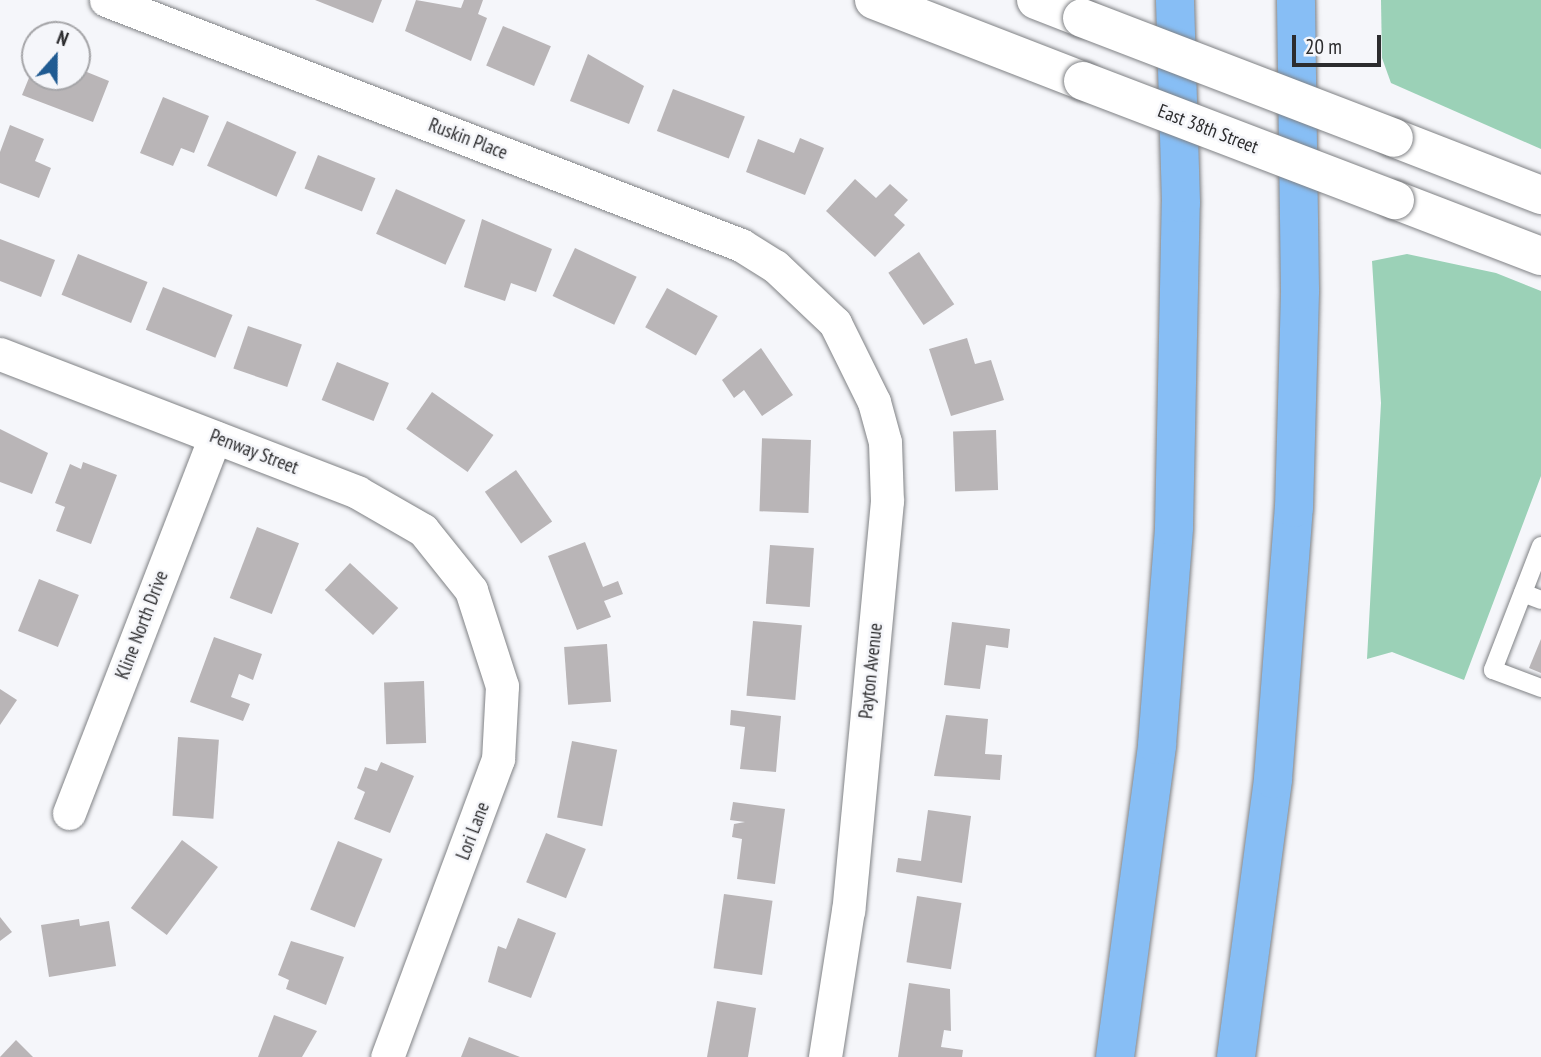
<!DOCTYPE html>
<style>
body{margin:0}
#map{position:relative;width:1541px;height:1057px;overflow:hidden;background:#f5f6fa;font-family:"PT Sans Narrow",sans-serif}
div>[style]{position:absolute}
.green>*{inset:0;background:#9bd1b7}
.building>*{inset:0;background:#b9b5b7;transform-origin:0 0}
.roads{filter:drop-shadow(0 0 2px #808285) drop-shadow(0 0 2px #808285)}
.lane>*{height:18px;margin:-9px;padding:0 9px;transform-origin:9px;border-radius:9px;background:#fff}
.street>*{height:33px;margin:-16.5px;padding:0 16.5px;transform-origin:16.5px;border-radius:16.5px;background:#fff}
.secondary>*{height:38px;margin:-19px;padding:0 19px;transform-origin:19px;border-radius:19px;background:#fff}
.highway>*{height:38px;margin:-19px;padding:0 19px;transform-origin:19px;border-radius:19px;background:#87bef5}
.bridges{filter:drop-shadow(0 0 2px #808285) drop-shadow(0 0 2px #808285)}
.secondary-bridge>*{height:38px;margin:-19px;padding:0 19px;transform-origin:19px;border-radius:19px;background:#fff}
span{translate:-50% -50%;white-space:nowrap;text-align:center;line-height:1.15;-webkit-text-stroke:5px #f5f6fa;paint-order:stroke}
.street-label{font-size:19px;color:#2c2c2e}
.north{position:absolute;left:21px;top:21px;width:70px;height:70px;box-sizing:border-box;background:#f5f6fa;border:2px solid #a5a5a8;border-radius:50%;rotate:21deg;font-size:19px;font-weight:700;line-height:28px;text-align:center;color:#2c2c2e}
.north::after{content:'';display:block;margin:auto;width:24px;height:32px;background:#205b92;clip-path:polygon(50% 0,100% 100%,50% 72%,0 100%)}
.scale{position:absolute;left:1292px;top:35px;width:89px;height:32px;box-sizing:border-box;border:4px solid #2c2c2e;border-top:0;padding-left:9px;font-size:21px;line-height:24px;white-space:nowrap;color:#2c2c2e;-webkit-text-stroke:5px #f5f6fa;paint-order:stroke}
</style>
<div id="map">
<div class="green">
<div style="clip-path:polygon(1381px 0,1541px 0,1541px 149px,1391px 83px,1382px 58px)"></div>
<div style="clip-path:polygon(1407px 254px,1496px 273px,1541px 291px,1541px 476px,1464px 680px,1392px 652px,1367px 659px,1381px 403px,1372px 261px)"></div>
</div>
<div class="building">
<div style="clip-path:polygon(315px 0,382px 0,373px 23px)"></div>
<div style="clip-path:polygon(416px 0,461px 8px,464px 0,483px 0,478px 14px,487px 18px,471px 61px,405px 31px)"></div>
<div style="left:503px;top:26px;width:52px;height:43px;rotate:23deg"></div>
<div style="clip-path:polygon(588px 54px,644px 86px,629px 124px,570px 101px)"></div>
<div style="clip-path:polygon(35px 63px,35px 77px,77px 77px,77px 68px,109px 81px,93px 122px,22px 95px)"></div>
<div style="left:673px;top:89px;width:77px;height:45px;rotate:21deg"></div>
<div style="clip-path:polygon(163px 97px,209px 116px,194px 153px,181px 148px,173px 166px,140px 153px)"></div>
<div style="left:227px;top:121px;width:76px;height:49px;rotate:24deg"></div>
<div style="clip-path:polygon(10px 125px,44px 139px,35px 161px,51px 168px,39px 198px,0 183px,0 152px)"></div>
<div style="clip-path:polygon(800px 138px,824px 148px,805px 195px,746px 172px,758px 139px,794px 153px)"></div>
<div style="left:318px;top:155px;width:62px;height:36px;rotate:22deg"></div>
<div style="clip-path:polygon(855px 179px,876px 198px,890px 184px,908px 200px,894px 215px,905px 225px,875px 257px,826px 211px)"></div>
<div style="left:396px;top:189px;width:76px;height:49px;rotate:24deg"></div>
<div style="clip-path:polygon(482px 219px,552px 249px,536px 292px,511px 283px,505px 301px,464px 287px)"></div>
<div style="clip-path:polygon(0 239px,55px 260px,41px 297px,0 281px)"></div>
<div style="left:575px;top:248px;width:68px;height:53px;rotate:25deg"></div>
<div style="left:919px;top:252px;width:63px;height:37px;rotate:56deg"></div>
<div style="left:78px;top:254px;width:75px;height:44px;rotate:22deg"></div>
<div style="left:163px;top:287px;width:75px;height:46px;rotate:22deg"></div>
<div style="left:667px;top:288px;width:58px;height:45px;rotate:29deg"></div>
<div style="left:248px;top:326px;width:57px;height:45px;rotate:19deg"></div>
<div style="clip-path:polygon(967px 338px,975px 364px,991px 360px,1004px 400px,951px 416px,929px 349px)"></div>
<div style="clip-path:polygon(761px 348px,793px 395px,762px 416px,744px 390px,734px 398px,722px 380px)"></div>
<div style="left:337px;top:362px;width:56px;height:41px;rotate:22deg"></div>
<div style="left:432px;top:392px;width:75px;height:45px;rotate:35deg"></div>
<div style="clip-path:polygon(0 429px,48px 453px,32px 494px,0 482px)"></div>
<div style="left:996px;top:430px;width:60px;height:43px;rotate:88deg"></div>
<div style="left:811px;top:440px;width:73px;height:49px;rotate:92deg"></div>
<div style="clip-path:polygon(83px 462px,117px 475px,91px 544px,56px 531px,65px 507px,55px 503px,70px 464px,81px 469px)"></div>
<div style="left:516px;top:470px;width:63px;height:38px;rotate:55deg"></div>
<div style="left:257px;top:527px;width:45px;height:76px;rotate:21deg"></div>
<div style="clip-path:polygon(585px 542px,603px 587px,618px 581px,623px 594px,604px 601px,611px 617px,577px 630px,548px 556px)"></div>
<div style="left:770px;top:545px;width:44px;height:59px;rotate:4deg"></div>
<div style="left:350px;top:563px;width:66px;height:37px;rotate:43deg"></div>
<div style="left:39px;top:579px;width:43px;height:56px;rotate:22deg"></div>
<div style="left:753px;top:621px;width:49px;height:75px;rotate:5deg"></div>
<div style="clip-path:polygon(952px 622px,1010px 629px,1008px 648px,986px 645px,980px 689px,944px 685px)"></div>
<div style="clip-path:polygon(214px 637px,262px 654px,253px 680px,239px 674px,231px 697px,250px 704px,243px 721px,190px 702px)"></div>
<div style="clip-path:polygon(1541px 639px,1541px 673px,1529px 668px)"></div>
<div style="left:607px;top:644px;width:58px;height:43px;rotate:86deg"></div>
<div style="left:424px;top:681px;width:62px;height:40px;rotate:88deg"></div>
<div style="clip-path:polygon(0 689px,17px 700px,0 725px)"></div>
<div style="clip-path:polygon(731px 710px,781px 716px,776px 772px,740px 769px,745px 727px,730px 725px)"></div>
<div style="clip-path:polygon(946px 715px,988px 719px,985px 754px,1002px 755px,1000px 780px,934px 776px)"></div>
<div style="left:178px;top:737px;width:41px;height:79px;rotate:4deg"></div>
<div style="left:572px;top:741px;width:46px;height:78px;rotate:11deg"></div>
<div style="clip-path:polygon(381px 762px,414px 776px,390px 833px,354px 819px,365px 792px,357px 788px,365px 767px,377px 771px)"></div>
<div style="clip-path:polygon(733px 802px,785px 809px,775px 884px,737px 879px,742px 839px,732px 837px,734px 824px,745px 822px,730px 820px)"></div>
<div style="clip-path:polygon(928px 810px,971px 816px,962px 883px,896px 872px,898px 858px,921px 861px)"></div>
<div style="left:546px;top:833px;width:43px;height:53px;rotate:22deg"></div>
<div style="left:182px;top:840px;width:45px;height:85px;rotate:37deg"></div>
<div style="left:338px;top:841px;width:48px;height:74px;rotate:22deg"></div>
<div style="left:724px;top:894px;width:49px;height:75px;rotate:8deg"></div>
<div style="left:917px;top:896px;width:45px;height:67px;rotate:9deg"></div>
<div style="clip-path:polygon(0 917px,12px 932px,0 941px)"></div>
<div style="clip-path:polygon(518px 918px,556px 933px,531px 998px,488px 982px,498px 946px,506px 949px)"></div>
<div style="clip-path:polygon(79px 919px,80px 926px,109px 921px,116px 966px,49px 977px,41px 925px)"></div>
<div style="clip-path:polygon(291px 941px,344px 957px,326px 1005px,286px 989px,289px 980px,278px 975px)"></div>
<div style="clip-path:polygon(909px 983px,950px 989px,951px 1031px,944px 1030px,941px 1047px,963px 1050px,962px 1057px,898px 1057px)"></div>
<div style="clip-path:polygon(717px 1001px,756px 1008px,748px 1057px,707px 1057px)"></div>
<div style="clip-path:polygon(274px 1015px,317px 1031px,302px 1057px,258px 1057px)"></div>
<div style="clip-path:polygon(469px 1037px,520px 1057px,461px 1057px)"></div>
<div style="clip-path:polygon(16px 1040px,33px 1057px,0 1057px)"></div>
</div>
<div class="roads">
<div class="lane">
<div style="left:1541px;top:546px;width:133px;rotate:111.2deg"></div>
<div style="left:1493px;top:670px;width:51px;rotate:20.6deg"></div>
<div style="left:1523px;top:593px;width:19px;rotate:21deg"></div>
</div>
<div class="street">
<div style="left:106px;top:0;width:681px;rotate:21.1deg"></div>
<div style="left:741px;top:245px;width:40px;rotate:32deg"></div>
<div style="left:775px;top:266px;width:83px;rotate:43.5deg"></div>
<div style="left:835px;top:323px;width:88px;rotate:63.7deg"></div>
<div style="left:874px;top:402px;width:41px;rotate:74.6deg"></div>
<div style="left:885px;top:442px;width:59px;rotate:88.1deg"></div>
<div style="left:887px;top:501px;width:411px;rotate:95.4deg"></div>
<div style="left:848px;top:910px;width:149px;rotate:98.9deg"></div>
<div style="left:0;top:354px;width:383px;rotate:21.1deg"></div>
<div style="left:357px;top:492px;width:76px;rotate:29.9deg"></div>
<div style="left:423px;top:530px;width:77px;rotate:51.3deg"></div>
<div style="left:471px;top:590px;width:101px;rotate:72.1deg"></div>
<div style="left:502px;top:686px;width:73px;rotate:93.1deg"></div>
<div style="left:498px;top:759px;width:318px;rotate:110.4deg"></div>
<div style="left:69px;top:813px;width:403px;rotate:-68.8deg"></div>
</div>
<div class="secondary">
<div style="left:874px;top:0;width:224px;rotate:21.2deg"></div>
<div style="left:1036px;top:0;width:49px;rotate:21.4deg"></div>
<div style="left:1394px;top:138px;width:158px;rotate:21.2deg"></div>
<div style="left:1395px;top:200px;width:156px;rotate:21deg"></div>
</div>
<div class="highway">
<div style="left:1115px;top:1057px;width:315px;rotate:-82.3deg"></div>
<div style="left:1157px;top:745px;width:219px;rotate:-85.5deg"></div>
<div style="left:1174px;top:527px;width:324px;rotate:-88.8deg"></div>
<div style="left:1181px;top:203px;width:203px;rotate:-91.7deg"></div>
<div style="left:1236px;top:1057px;width:280px;rotate:-82.4deg"></div>
<div style="left:1273px;top:779px;width:272px;rotate:-85.6deg"></div>
<div style="left:1294px;top:508px;width:218px;rotate:-88.4deg"></div>
<div style="left:1300px;top:290px;width:290px;rotate:-90.8deg"></div>
</div>
</div>
<div class="bridges">
<div class="secondary-bridge">
<div style="left:1082px;top:18px;width:334px;rotate:21deg"></div>
<div style="left:1083px;top:81px;width:334px;rotate:20.9deg"></div>
</div>
</div>
<div class="street-label">
<span style="left:1208px;top:129px;rotate:21deg">East 38th Street</span>
<span style="left:468px;top:139px;rotate:21deg">Ruskin Place</span>
<span style="left:254px;top:452px;rotate:21deg">Penway Street</span>
<span style="left:142px;top:625px;rotate:-69deg">Kline North Drive</span>
<span style="left:871px;top:671px;rotate:-84deg">Payton Avenue</span>
<span style="left:473px;top:831px;rotate:-69deg">Lori Lane</span>
</div>
<div class="north">N</div>
<div class="scale">20 m</div>
</div>
